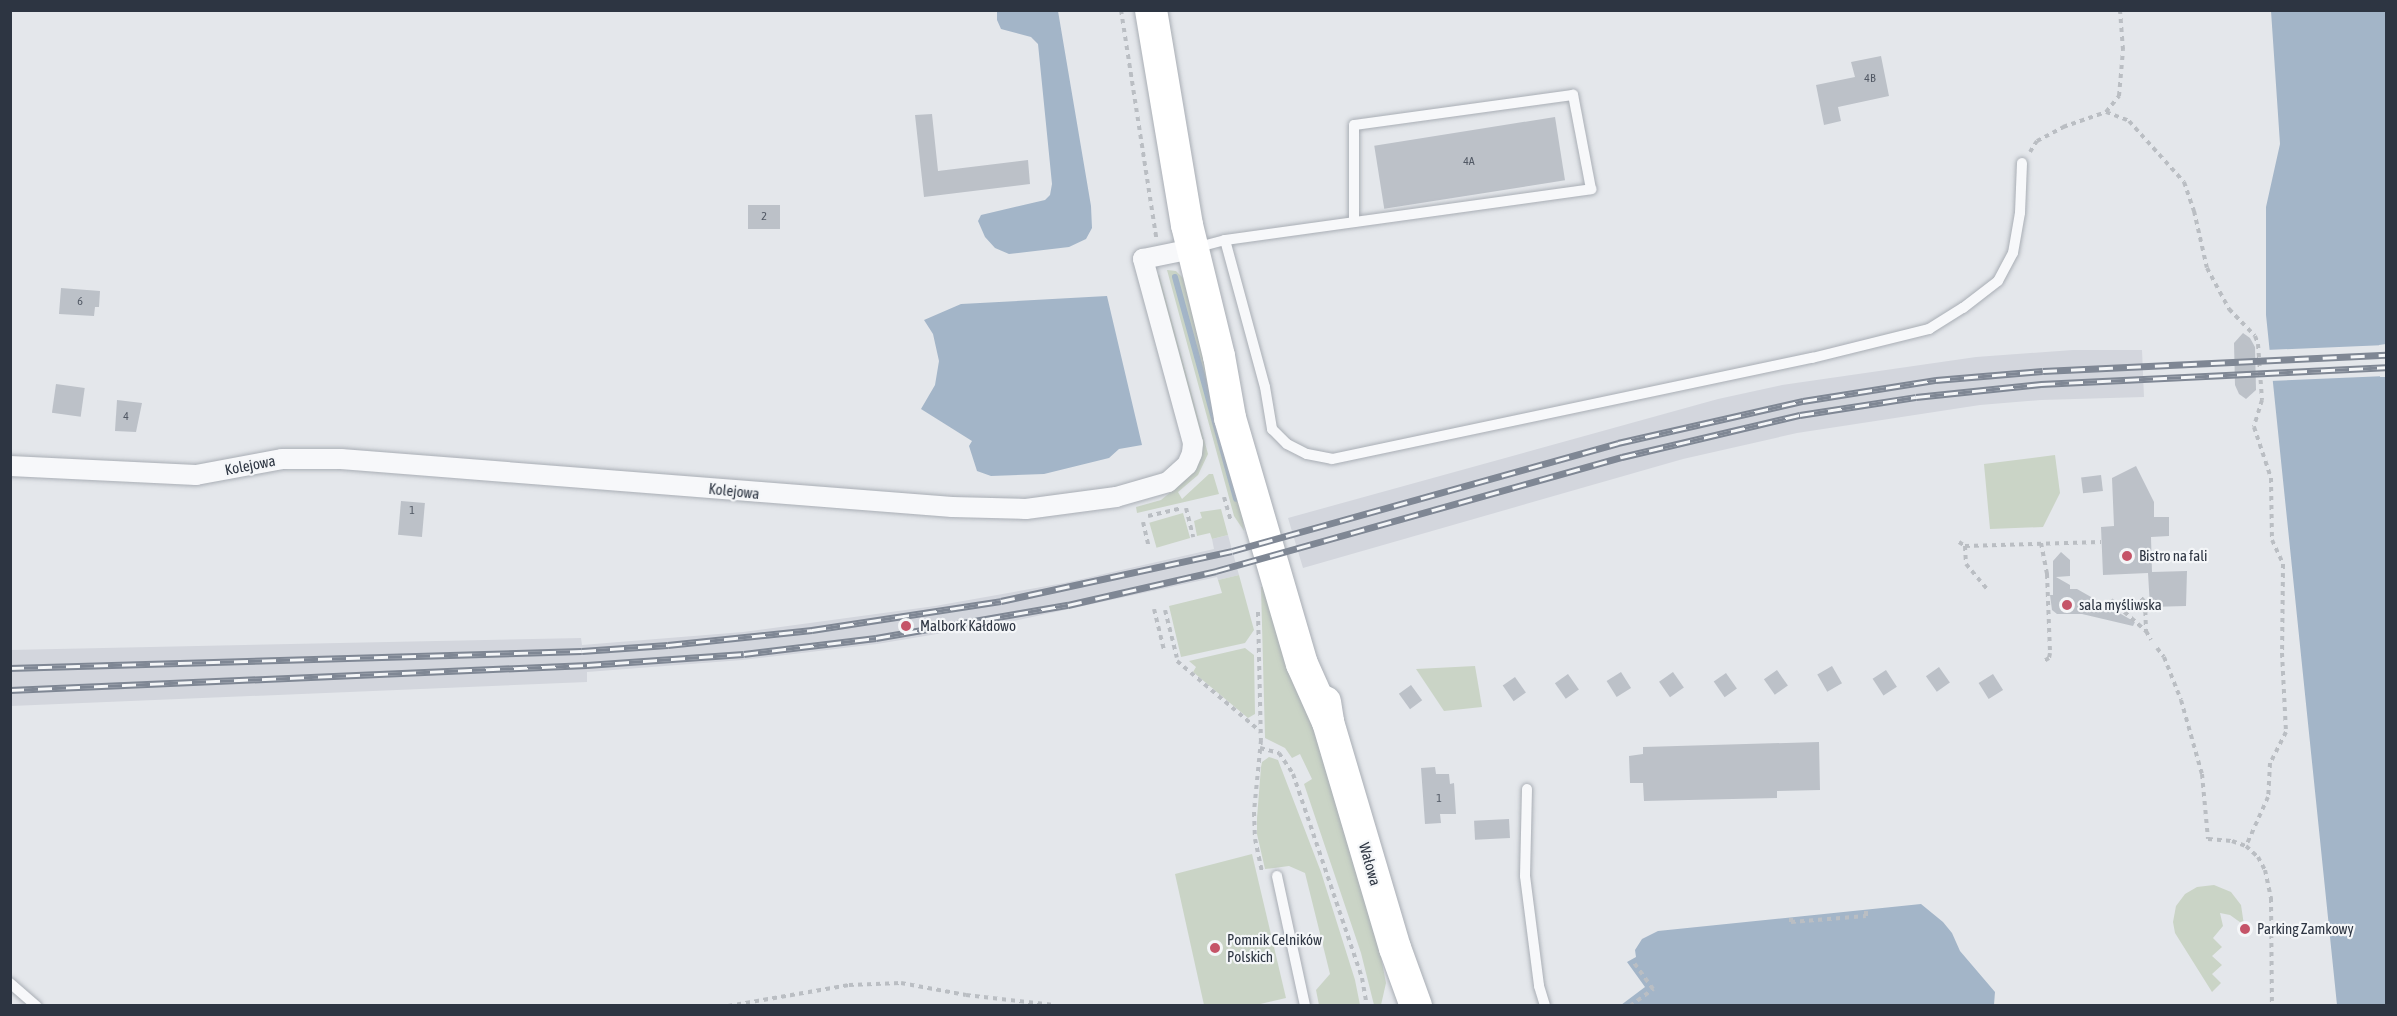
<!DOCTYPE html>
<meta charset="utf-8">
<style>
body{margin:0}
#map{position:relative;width:2397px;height:1016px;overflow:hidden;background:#e4e7eb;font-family:"Asap Condensed",sans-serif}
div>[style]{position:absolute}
.built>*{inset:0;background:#d3d6dd}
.green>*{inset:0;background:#cad4c6;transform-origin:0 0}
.water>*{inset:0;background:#a3b5c8}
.pier>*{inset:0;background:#e4e7eb}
.stream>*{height:6px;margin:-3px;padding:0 3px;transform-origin:3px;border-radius:3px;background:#a3b5c8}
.building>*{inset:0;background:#bcc1c8;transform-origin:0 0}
.path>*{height:4px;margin-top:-2px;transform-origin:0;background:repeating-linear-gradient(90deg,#babec3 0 4.5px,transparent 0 9px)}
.roads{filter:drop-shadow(0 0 2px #a9aeb5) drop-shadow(0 0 2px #a9aeb5)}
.lane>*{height:10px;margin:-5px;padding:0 5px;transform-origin:5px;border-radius:5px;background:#f7f8fa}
.street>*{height:20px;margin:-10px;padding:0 10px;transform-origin:10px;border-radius:10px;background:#f7f8fa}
.primary>*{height:32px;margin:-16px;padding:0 16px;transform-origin:16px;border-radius:16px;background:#fff}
.rail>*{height:7px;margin-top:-3.5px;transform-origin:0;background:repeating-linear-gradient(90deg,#f4f6f8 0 14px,#7f8794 0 28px);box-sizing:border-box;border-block:2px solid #7f8794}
.dots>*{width:16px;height:16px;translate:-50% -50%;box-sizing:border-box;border:3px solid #f4f6f8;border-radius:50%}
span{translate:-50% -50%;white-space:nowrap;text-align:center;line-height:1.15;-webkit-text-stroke:4.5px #f4f6f8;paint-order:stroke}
.number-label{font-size:12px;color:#515864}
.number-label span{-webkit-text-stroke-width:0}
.street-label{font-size:15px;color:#2d3542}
.poi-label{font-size:15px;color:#2d3542}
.left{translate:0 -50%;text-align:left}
.frame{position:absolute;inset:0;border:12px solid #2d3542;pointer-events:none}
</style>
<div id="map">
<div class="built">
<div style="clip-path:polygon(2073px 350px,2142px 350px,2144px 397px,2041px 400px,1980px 405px,1797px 433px,1683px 459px,1303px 568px,1288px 518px,1718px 399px,1782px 385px,1976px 357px)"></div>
<div style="clip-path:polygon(1228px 535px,1239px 575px,1218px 580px,1217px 577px,1009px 622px,877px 644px,742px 660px,587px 672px,587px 682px,11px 706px,10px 650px,581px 638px,582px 645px,743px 632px,935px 606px,1064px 583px,1214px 549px,1212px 539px)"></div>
</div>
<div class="green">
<div style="clip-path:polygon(1167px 270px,1176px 271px,1183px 278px,1245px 517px,1243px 518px,1244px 531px,1234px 516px)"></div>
<div style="clip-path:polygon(1159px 274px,1208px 454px,1198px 475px,1178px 492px,1182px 499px,1209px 474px,1213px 474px,1219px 494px,1137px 513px,1136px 507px,1161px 500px,1172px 491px,1170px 486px,1190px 470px,1157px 278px)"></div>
<div style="clip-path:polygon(2055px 455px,2060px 493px,2043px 527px,1990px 529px,1984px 464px)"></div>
<div style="clip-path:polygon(1221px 509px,1228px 535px,1212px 539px,1210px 533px,1197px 536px,1194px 521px,1202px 518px,1200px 512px)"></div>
<div style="left:1183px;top:513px;width:26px;height:35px;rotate:74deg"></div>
<div style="clip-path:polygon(1239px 575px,1254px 630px,1245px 643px,1181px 657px,1169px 606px,1222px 593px,1218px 580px)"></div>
<div style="clip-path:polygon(1271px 584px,1381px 957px,1386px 983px,1381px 1005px,1374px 1005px,1361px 953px,1304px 784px,1312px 779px,1300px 754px,1292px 758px,1285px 748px,1265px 738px,1261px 587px)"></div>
<div style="clip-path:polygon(1245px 648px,1254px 655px,1255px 714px,1248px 718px,1193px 672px,1196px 667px,1189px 661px)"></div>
<div style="clip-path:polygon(1475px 666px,1482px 707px,1444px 711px,1416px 669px)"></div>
<div style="clip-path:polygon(1269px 757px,1278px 760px,1321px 872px,1355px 980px,1360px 1005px,1319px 1005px,1316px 990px,1330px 974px,1305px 873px,1289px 866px,1265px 869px,1257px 834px,1257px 818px,1261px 767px,1262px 762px)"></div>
<div style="clip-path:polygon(1252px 854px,1286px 998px,1256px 1005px,1204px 1005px,1175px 874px)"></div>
<div style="clip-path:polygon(2214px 885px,2231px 892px,2241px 905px,2244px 925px,2230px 915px,2220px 913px,2223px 926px,2213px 938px,2222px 947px,2212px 956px,2222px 965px,2212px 974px,2221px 983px,2212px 992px,2175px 933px,2173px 922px,2176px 906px,2185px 894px,2197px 887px)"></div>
</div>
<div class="water">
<div style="clip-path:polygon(997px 11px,1058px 11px,1091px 206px,1092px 228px,1086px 239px,1069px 247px,1009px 254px,995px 248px,985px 237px,978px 221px,981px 215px,1045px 200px,1050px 195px,1052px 184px,1038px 44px,1031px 37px,1001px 29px,997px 20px)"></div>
<div style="clip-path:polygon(2271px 11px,2386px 11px,2386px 344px,2379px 345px,2380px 377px,2386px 377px,2386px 1005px,2337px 1005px,2266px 315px,2266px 207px,2280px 144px)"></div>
<div style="clip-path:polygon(1107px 296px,1142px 445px,1119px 449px,1109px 458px,1044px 474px,991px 476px,977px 471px,969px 446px,972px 441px,921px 409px,935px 385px,939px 361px,933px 334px,924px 320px,961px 304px)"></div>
<div style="clip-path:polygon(1921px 904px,1943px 922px,1952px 933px,1960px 951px,1995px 992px,1994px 1005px,1621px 1005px,1645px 987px,1627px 962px,1636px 957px,1635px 950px,1642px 939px,1658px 931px)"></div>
</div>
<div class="pier">
<div style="clip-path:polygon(2386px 345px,2382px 347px,2383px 374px,2386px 376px,2270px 381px,2266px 350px)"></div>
</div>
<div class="stream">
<div style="left:1175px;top:277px;width:230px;rotate:74.6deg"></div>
</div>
<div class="building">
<div style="clip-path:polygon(1881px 56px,1889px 96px,1838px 107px,1841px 121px,1824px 125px,1816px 85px,1855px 77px,1851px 62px)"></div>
<div style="clip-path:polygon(932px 114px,938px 171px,1028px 160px,1030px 184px,924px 197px,915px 115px)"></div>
<div style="left:1555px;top:117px;width:64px;height:183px;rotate:81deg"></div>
<div style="left:748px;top:205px;width:32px;height:24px"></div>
<div style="clip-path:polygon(61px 288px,100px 291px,99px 307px,95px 307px,94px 316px,59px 314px)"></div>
<div style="clip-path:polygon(2243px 333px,2250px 338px,2255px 347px,2256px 390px,2246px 399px,2239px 394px,2235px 385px,2234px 343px)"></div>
<div style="left:56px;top:384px;width:29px;height:29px;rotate:8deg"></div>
<div style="clip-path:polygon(117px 400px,142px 403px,136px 432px,115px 431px)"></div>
<div style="clip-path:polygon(2136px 466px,2154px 502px,2154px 517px,2169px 517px,2169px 536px,2151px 537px,2152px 572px,2187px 571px,2186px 606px,2150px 607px,2148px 573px,2103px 575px,2101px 527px,2114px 526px,2112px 478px)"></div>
<div style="left:2101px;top:475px;width:16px;height:20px;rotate:83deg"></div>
<div style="left:401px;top:501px;width:24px;height:34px;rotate:5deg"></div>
<div style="clip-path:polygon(2061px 552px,2070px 560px,2070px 576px,2056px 577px,2070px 585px,2070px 589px,2077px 589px,2135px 622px,2133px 626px,2082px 614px,2057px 614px,2052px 610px,2050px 595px,2053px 595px,2053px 561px)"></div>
<div style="left:1832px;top:666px;width:20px;height:17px;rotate:60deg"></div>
<div style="left:1939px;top:667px;width:19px;height:16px;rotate:55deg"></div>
<div style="left:1777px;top:670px;width:19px;height:16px;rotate:55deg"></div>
<div style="left:1886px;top:670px;width:20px;height:16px;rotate:57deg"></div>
<div style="left:1621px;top:672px;width:19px;height:17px;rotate:58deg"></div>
<div style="left:1673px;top:672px;width:19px;height:17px;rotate:55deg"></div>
<div style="left:1726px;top:673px;width:19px;height:15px;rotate:55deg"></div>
<div style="left:1568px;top:674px;width:19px;height:16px;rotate:55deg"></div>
<div style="left:1993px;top:674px;width:19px;height:17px;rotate:58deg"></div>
<div style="left:1515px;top:677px;width:19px;height:15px;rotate:55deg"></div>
<div style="left:1411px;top:685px;width:19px;height:15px;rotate:54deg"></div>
<div style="clip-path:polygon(1819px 742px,1820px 790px,1777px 791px,1777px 798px,1644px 801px,1643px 783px,1630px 783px,1629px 756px,1643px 754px,1643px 747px)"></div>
<div style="clip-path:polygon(1435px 767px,1436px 774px,1449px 774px,1450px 784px,1454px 783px,1456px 814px,1440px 814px,1441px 823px,1425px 824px,1421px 768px)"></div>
<div style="left:1509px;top:819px;width:19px;height:35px;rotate:87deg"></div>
</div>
<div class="path">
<div style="left:1121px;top:10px;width:230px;rotate:81.2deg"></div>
<div style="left:2106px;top:112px;width:25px;rotate:21deg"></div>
<div style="left:2129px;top:121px;width:82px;rotate:48deg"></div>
<div style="left:2184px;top:182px;width:31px;rotate:71deg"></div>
<div style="left:2194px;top:211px;width:58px;rotate:77.2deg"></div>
<div style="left:2207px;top:268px;width:47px;rotate:61.8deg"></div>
<div style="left:2229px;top:309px;width:37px;rotate:46deg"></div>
<div style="left:2255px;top:336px;width:9px;rotate:69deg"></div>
<div style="left:2258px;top:344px;width:56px;rotate:85.9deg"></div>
<div style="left:2262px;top:400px;width:28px;rotate:107deg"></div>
<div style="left:2254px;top:427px;width:54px;rotate:71.6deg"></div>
<div style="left:2271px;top:478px;width:62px;rotate:89.1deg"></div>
<div style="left:2272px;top:540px;width:26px;rotate:65deg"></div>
<div style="left:2283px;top:564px;width:89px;rotate:90.6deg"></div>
<div style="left:2282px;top:653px;width:79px;rotate:87.1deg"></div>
<div style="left:2286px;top:732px;width:35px;rotate:117deg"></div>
<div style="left:2270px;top:763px;width:34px;rotate:93deg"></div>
<div style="left:2268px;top:797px;width:54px;rotate:114.2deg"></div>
<div style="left:2030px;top:152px;width:13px;rotate:-58deg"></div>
<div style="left:2037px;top:141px;width:30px;rotate:-28deg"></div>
<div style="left:2063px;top:127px;width:46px;rotate:-19.2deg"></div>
<div style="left:2106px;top:112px;width:21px;rotate:-51deg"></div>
<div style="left:2119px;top:96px;width:46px;rotate:-85deg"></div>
<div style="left:2123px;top:50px;width:40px;rotate:-94.3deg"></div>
<div style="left:1224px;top:497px;width:25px;rotate:74deg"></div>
<div style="left:1186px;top:508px;width:30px;rotate:76deg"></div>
<div style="left:1148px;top:516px;width:32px;rotate:-13deg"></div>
<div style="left:1143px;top:522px;width:26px;rotate:77deg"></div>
<div style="left:1959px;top:542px;width:7px;rotate:34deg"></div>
<div style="left:1965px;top:546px;width:136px;rotate:-1.7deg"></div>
<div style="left:2041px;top:543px;width:32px;rotate:79deg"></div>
<div style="left:2047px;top:574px;width:79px;rotate:87.8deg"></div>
<div style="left:2050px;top:653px;width:5px;rotate:101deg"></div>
<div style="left:2049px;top:658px;width:6px;rotate:149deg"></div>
<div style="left:1965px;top:546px;width:18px;rotate:87deg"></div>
<div style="left:1966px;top:564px;width:34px;rotate:50deg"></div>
<div style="left:2141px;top:598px;width:6px;rotate:45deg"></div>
<div style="left:2145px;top:602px;width:29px;rotate:88deg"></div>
<div style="left:2111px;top:600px;width:47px;rotate:41.5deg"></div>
<div style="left:2146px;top:631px;width:10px;rotate:61deg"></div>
<div style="left:1154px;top:609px;width:42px;rotate:76.3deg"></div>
<div style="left:1165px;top:610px;width:49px;rotate:76deg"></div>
<div style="left:1258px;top:612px;width:128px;rotate:88.7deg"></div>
<div style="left:1261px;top:740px;width:72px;rotate:95.6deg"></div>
<div style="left:1254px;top:812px;width:27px;rotate:88deg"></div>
<div style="left:1255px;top:839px;width:35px;rotate:78deg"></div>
<div style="left:2157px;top:648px;width:11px;rotate:52deg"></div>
<div style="left:2164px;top:657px;width:46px;rotate:68.4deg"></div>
<div style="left:2181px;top:700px;width:77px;rotate:74.2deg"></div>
<div style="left:2202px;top:774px;width:65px;rotate:84.7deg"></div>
<div style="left:2208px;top:839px;width:24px;rotate:5deg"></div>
<div style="left:2232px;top:841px;width:15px;rotate:20deg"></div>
<div style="left:2246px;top:846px;width:16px;rotate:43deg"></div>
<div style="left:2258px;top:857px;width:15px;rotate:62deg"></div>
<div style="left:2265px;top:870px;width:29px;rotate:78deg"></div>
<div style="left:2271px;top:898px;width:108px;rotate:89.5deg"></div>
<div style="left:1177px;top:661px;width:110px;rotate:40.2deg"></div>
<div style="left:1260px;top:748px;width:20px;rotate:15deg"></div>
<div style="left:1279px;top:753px;width:25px;rotate:56deg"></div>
<div style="left:1293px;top:774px;width:215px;rotate:71.3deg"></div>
<div style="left:1362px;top:978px;width:28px;rotate:80deg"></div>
<div style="left:1791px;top:918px;width:4px;rotate:90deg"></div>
<div style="left:1791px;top:922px;width:75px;rotate:-4.6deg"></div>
<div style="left:1866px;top:916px;width:5px;rotate:-90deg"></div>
<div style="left:728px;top:1006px;width:123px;rotate:-9.8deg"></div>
<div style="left:849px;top:985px;width:52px;rotate:-2.2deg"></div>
<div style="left:901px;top:983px;width:66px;rotate:10.5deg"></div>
<div style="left:966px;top:995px;width:89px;rotate:6.5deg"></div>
<div style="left:1630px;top:1006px;width:29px;rotate:-36deg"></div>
<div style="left:1653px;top:989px;width:36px;rotate:-126deg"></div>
</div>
<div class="roads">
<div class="lane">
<div style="left:1225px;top:240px;width:152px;rotate:74.8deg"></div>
<div style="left:1265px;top:387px;width:43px;rotate:80.5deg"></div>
<div style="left:1272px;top:429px;width:21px;rotate:45deg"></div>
<div style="left:1287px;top:444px;width:22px;rotate:27deg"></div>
<div style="left:1307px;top:454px;width:25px;rotate:11deg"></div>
<div style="left:1332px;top:459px;width:491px;rotate:-11.9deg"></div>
<div style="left:1812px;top:358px;width:121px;rotate:-13.9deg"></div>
<div style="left:1929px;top:329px;width:40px;rotate:-32deg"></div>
<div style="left:1963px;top:308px;width:44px;rotate:-37.6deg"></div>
<div style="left:1998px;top:281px;width:32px;rotate:-62deg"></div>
<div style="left:2013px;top:253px;width:41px;rotate:-80.1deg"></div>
<div style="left:2020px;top:213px;width:50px;rotate:-87.7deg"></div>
<div style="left:1195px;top:248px;width:31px;rotate:-15deg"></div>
<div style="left:1225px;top:240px;width:370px;rotate:-7.9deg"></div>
<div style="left:1591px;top:189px;width:96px;rotate:-100.8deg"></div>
<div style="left:1573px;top:95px;width:221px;rotate:172.2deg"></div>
<div style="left:1354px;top:125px;width:97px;rotate:90deg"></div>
<div style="left:1527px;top:789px;width:87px;rotate:91.3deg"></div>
<div style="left:1525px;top:876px;width:111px;rotate:82.7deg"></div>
<div style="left:1539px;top:986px;width:21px;rotate:73deg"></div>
<div style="left:1277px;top:876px;width:133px;rotate:77.8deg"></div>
<div style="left:10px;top:983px;width:35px;rotate:41deg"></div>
</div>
<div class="street">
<div style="left:10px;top:466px;width:186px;rotate:2.8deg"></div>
<div style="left:196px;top:475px;width:87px;rotate:-10.5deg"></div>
<div style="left:282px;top:459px;width:59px"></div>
<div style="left:341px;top:459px;width:613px;rotate:4.49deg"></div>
<div style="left:952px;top:507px;width:74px;rotate:1.5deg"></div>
<div style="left:1026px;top:509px;width:91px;rotate:-7.6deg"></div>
<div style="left:1116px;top:497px;width:54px;rotate:-16.1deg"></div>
<div style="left:1168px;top:482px;width:25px;rotate:-42deg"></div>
<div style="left:1187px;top:465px;width:13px;rotate:-67deg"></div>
<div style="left:1192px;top:453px;width:10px;rotate:-84deg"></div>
<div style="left:1193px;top:443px;width:191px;rotate:-105.2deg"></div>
<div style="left:1143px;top:259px;width:50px;rotate:-11.5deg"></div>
</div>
<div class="primary">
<div style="left:1151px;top:10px;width:218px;rotate:80.5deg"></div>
<div style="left:1187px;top:225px;width:135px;rotate:76.3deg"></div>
<div style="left:1219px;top:356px;width:63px;rotate:79.9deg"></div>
<div style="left:1230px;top:418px;width:256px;rotate:73.7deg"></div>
<div style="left:1302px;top:664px;width:64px;rotate:65.9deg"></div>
<div style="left:1325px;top:702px;width:20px;rotate:81deg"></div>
<div style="left:1328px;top:722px;width:236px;rotate:73.5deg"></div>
<div style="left:1395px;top:948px;width:62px;rotate:70.1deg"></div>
</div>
</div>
<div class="rail">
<div style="left:10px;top:668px;width:572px;rotate:-1.7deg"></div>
<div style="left:582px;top:651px;width:86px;rotate:-4deg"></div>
<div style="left:668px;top:645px;width:145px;rotate:-5.9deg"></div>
<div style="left:812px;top:630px;width:191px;rotate:-8.7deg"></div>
<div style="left:1001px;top:601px;width:236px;rotate:-12.2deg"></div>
<div style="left:1232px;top:551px;width:401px;rotate:-15.6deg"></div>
<div style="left:1618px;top:443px;width:190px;rotate:-12.8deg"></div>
<div style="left:1803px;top:401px;width:135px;rotate:-9deg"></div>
<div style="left:1936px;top:380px;width:107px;rotate:-4.8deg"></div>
<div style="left:2043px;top:371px;width:343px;rotate:-2.7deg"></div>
<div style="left:10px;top:690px;width:578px;rotate:-2.48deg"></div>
<div style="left:587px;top:665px;width:157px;rotate:-4deg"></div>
<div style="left:744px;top:654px;width:133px;rotate:-6.9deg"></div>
<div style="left:876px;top:638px;width:195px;rotate:-9.8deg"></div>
<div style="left:1068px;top:605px;width:152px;rotate:-12.9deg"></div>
<div style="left:1216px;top:571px;width:422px;rotate:-15.7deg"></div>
<div style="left:1622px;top:457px;width:183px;rotate:-13.3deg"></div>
<div style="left:1800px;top:415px;width:117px;rotate:-8.8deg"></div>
<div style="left:1916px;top:397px;width:126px;rotate:-5.9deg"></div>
<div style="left:2041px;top:384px;width:345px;rotate:-2.8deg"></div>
</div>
<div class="dots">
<div style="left:2127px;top:556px;background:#c55468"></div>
<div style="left:2067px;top:605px;background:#c55468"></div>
<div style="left:906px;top:626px;background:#c55468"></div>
<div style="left:2245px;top:929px;background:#c55468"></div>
<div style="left:1215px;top:948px;background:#c55468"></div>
</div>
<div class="number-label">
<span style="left:1870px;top:79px">4B</span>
<span style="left:1469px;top:162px">4A</span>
<span style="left:764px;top:217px">2</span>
<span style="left:80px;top:302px">6</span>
<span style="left:126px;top:417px">4</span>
<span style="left:412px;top:511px">1</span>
<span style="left:1439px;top:799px">1</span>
</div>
<div class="street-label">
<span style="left:250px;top:465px;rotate:-11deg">Kolejowa</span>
<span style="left:734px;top:491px;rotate:6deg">Kolejowa</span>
<span style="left:1370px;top:864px;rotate:74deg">Wałowa</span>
</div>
<div class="poi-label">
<span class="left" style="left:2139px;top:556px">Bistro na fali</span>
<span class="left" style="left:2079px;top:605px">sala myśliwska</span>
<span class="left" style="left:920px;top:626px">Malbork Kałdowo</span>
<span class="left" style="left:2257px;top:929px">Parking Zamkowy</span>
<span class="left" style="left:1227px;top:948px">Pomnik Celników<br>Polskich</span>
</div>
<div class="frame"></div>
</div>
